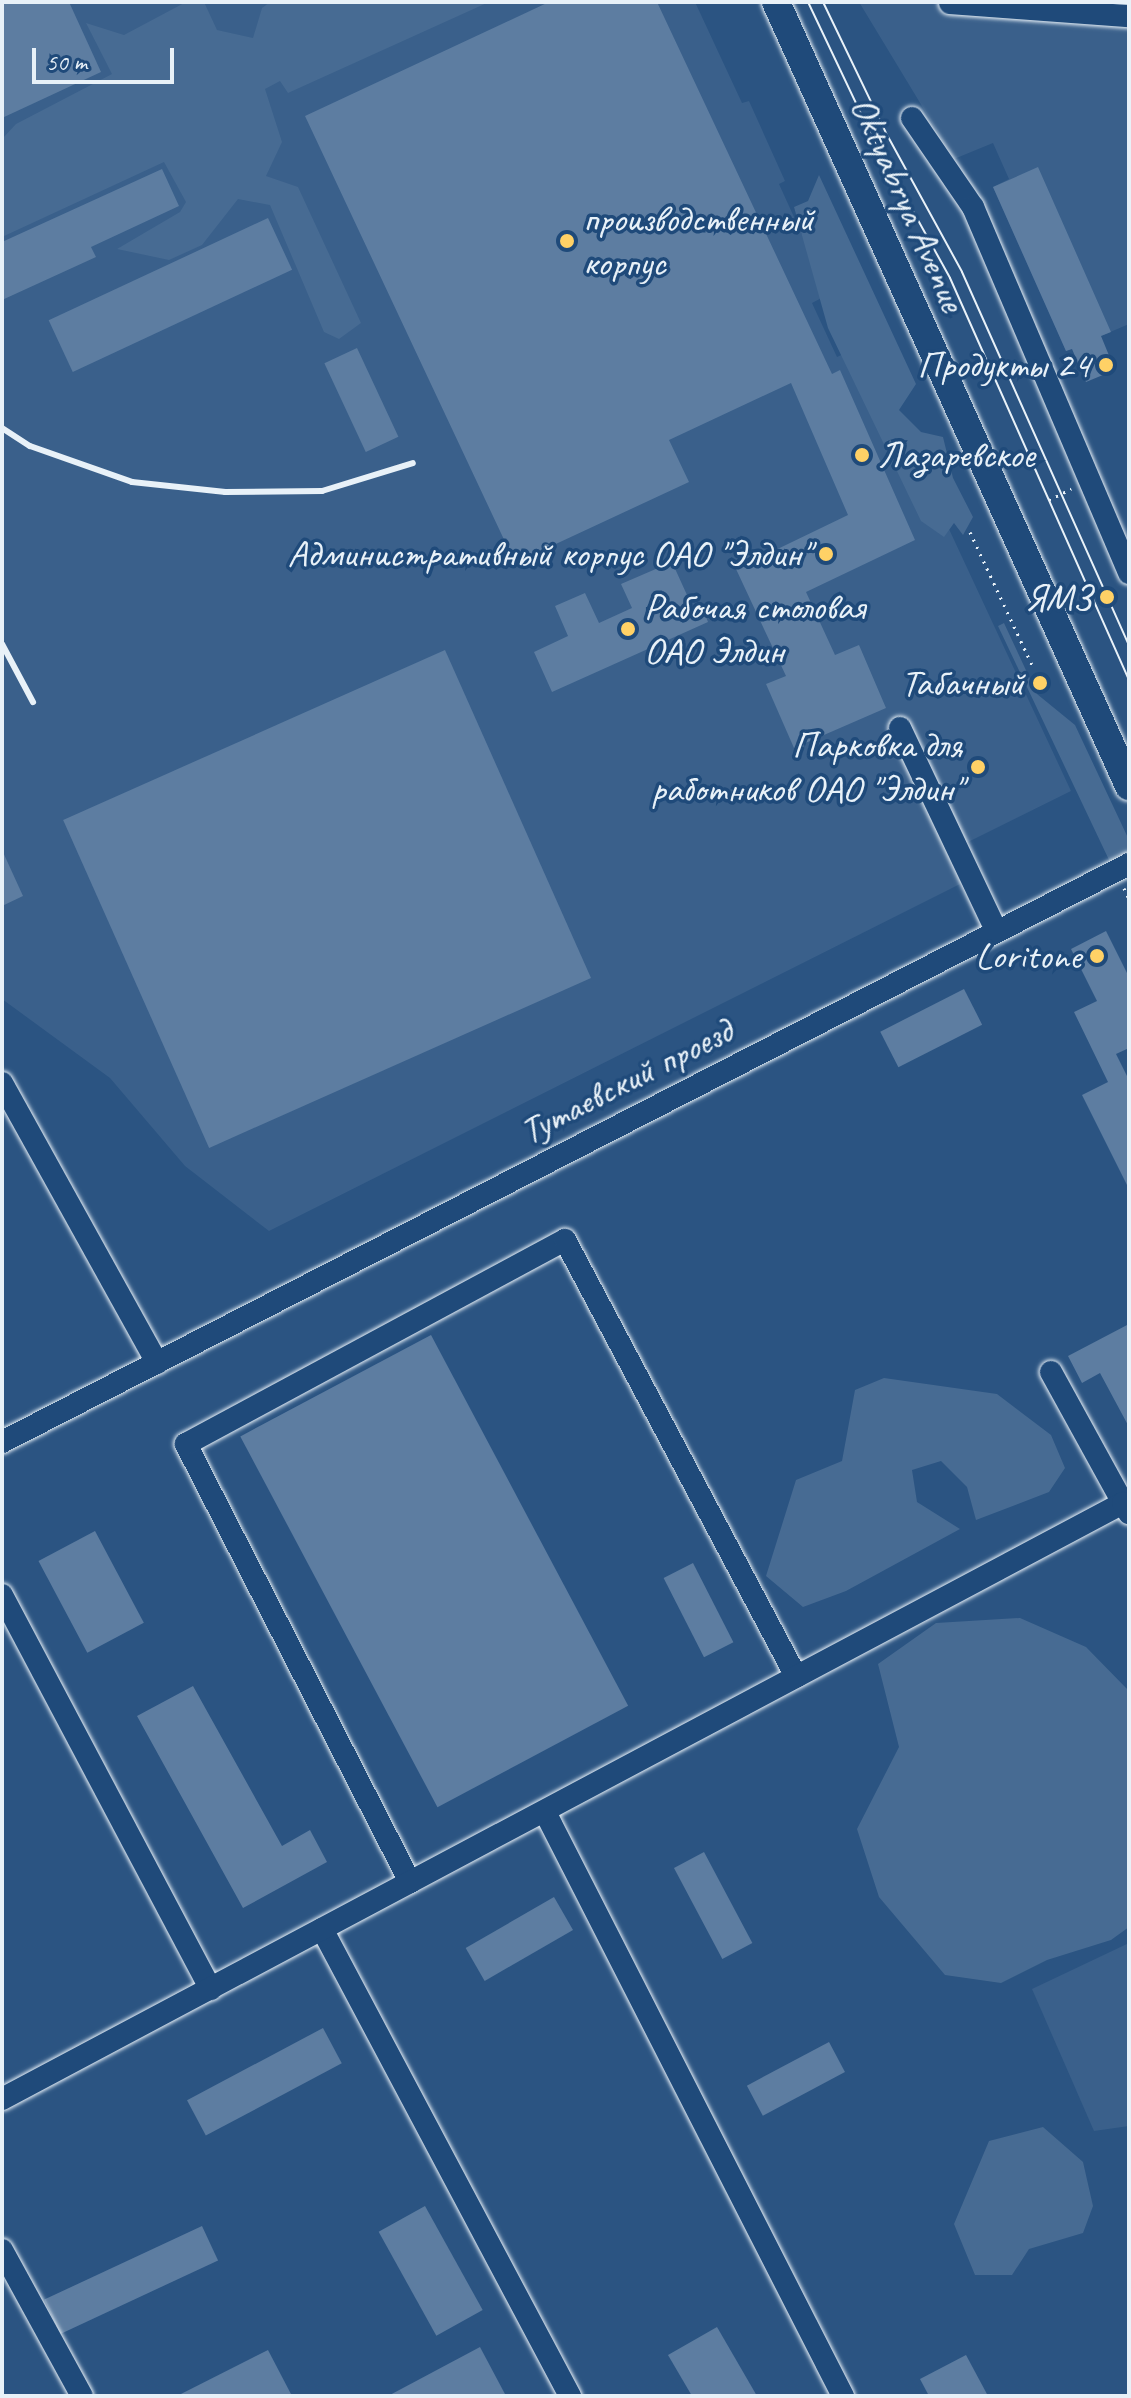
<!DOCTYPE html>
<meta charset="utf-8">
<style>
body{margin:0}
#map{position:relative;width:1131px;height:2398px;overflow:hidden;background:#2b5482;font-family:Caveat,sans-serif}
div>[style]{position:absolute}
.built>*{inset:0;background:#3a608b}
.green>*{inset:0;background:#476b93}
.building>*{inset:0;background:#5d7da1;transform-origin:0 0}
.path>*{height:3px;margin-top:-1.5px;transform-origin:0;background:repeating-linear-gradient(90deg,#e8f1f8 0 2px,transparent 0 8px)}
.roads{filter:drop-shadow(0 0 2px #e8f1f8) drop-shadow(0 0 2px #e8f1f8)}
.minor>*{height:22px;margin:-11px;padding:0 11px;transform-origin:11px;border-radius:11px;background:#1f4a7a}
.major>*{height:28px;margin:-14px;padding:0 14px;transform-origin:14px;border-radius:14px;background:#1f4a7a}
.tram>*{height:2px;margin:-1px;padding:0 1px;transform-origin:1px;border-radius:1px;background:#e8f1f8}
.rail>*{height:6px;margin:-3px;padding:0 3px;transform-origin:3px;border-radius:3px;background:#e8f1f8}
.dots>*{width:22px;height:22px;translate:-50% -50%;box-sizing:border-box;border:4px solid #1f4a7a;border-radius:50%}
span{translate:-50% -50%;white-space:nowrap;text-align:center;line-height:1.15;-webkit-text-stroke:7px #1f4a7a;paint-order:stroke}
.street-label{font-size:38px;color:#e8f1f8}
.poi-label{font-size:38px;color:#e8f1f8}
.left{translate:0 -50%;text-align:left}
.right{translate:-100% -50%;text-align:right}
.frame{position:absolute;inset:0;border:4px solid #e8f1f8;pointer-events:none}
.scale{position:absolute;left:32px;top:48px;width:142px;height:36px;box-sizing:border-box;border:4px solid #e8f1f8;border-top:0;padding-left:10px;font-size:24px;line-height:28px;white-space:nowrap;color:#e8f1f8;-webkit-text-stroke:6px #1f4a7a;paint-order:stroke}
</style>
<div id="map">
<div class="built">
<div style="clip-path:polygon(2px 2px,695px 2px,742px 103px,749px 101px,785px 181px,779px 184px,829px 294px,812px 303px,837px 357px,852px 350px,942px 514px,1071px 791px,962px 845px,976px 876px,269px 1231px,185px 1166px,110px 1078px,2px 999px)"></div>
<div style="clip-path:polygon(859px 2px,1129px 2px,1129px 324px,1066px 351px,993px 187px,1009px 179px,993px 143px,954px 159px)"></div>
<div style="clip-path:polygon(1129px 1943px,1129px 2126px,1094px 2131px,1032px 1989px)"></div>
</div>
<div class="green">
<div style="clip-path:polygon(186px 2px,204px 2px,217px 30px,253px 38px,262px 8px,270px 2px,489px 2px,288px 93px,280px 81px,265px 89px,282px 142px,266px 176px,298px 187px,361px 323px,339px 339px,324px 332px,270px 205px,238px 199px,202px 245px,169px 260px,117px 249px,180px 212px,186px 202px,164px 162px,2px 237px,2px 139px,16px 124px,112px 74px,86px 23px,124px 35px)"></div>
<div style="clip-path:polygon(819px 175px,916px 384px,899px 410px,921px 432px,943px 437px,953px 478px,973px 517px,963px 535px,954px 523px,944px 537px,921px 521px,828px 328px,794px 207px,808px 201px)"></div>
<div style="clip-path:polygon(1004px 623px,1037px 694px,1075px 725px,1129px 840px,1129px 853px,1110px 862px,998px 626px)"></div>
<div style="clip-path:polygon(884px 1378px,997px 1394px,1051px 1435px,1065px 1468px,1049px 1492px,976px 1520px,967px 1487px,941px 1461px,912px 1470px,917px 1502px,960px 1529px,846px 1591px,803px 1607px,766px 1576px,796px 1480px,842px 1461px,855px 1390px)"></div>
<div style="clip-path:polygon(1020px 1618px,1086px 1647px,1129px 1691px,1129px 1927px,1111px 1940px,1047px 1960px,1001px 1983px,945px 1975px,879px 1897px,857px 1829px,899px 1747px,878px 1664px,936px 1623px)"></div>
<div style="clip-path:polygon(1043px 2127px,1083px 2162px,1093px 2206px,1083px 2233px,1029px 2249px,1012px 2275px,975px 2275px,954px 2224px,989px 2141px)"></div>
</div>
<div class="building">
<div style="clip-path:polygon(2px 2px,69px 2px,101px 72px,2px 118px)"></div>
<div style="clip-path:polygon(549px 2px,657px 2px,832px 374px,840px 370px,915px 540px,806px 592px,835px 655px,859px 645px,886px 708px,794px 748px,766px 684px,786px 676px,736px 569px,848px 515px,791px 383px,669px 440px,689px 482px,515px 563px,305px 116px)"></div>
<div style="clip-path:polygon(1038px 167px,1111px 332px,1101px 336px,1115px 370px,1086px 382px,1072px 349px,1066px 351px,993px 187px)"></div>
<div style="clip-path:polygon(162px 169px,179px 206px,91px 247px,96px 257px,2px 300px,2px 242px)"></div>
<div style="left:268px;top:218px;width:57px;height:242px;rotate:65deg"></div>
<div style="left:357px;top:348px;width:98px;height:36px;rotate:65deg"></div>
<div style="clip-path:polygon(672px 562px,692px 606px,700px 602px,708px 622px,552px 692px,534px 652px,568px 636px,555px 606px,585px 593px,599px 623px,632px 608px,621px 584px)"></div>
<div style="left:445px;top:650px;width:359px;height:418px;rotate:66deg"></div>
<div style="clip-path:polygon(2px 850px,23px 896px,2px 906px)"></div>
<div style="clip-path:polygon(1106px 931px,1129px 977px,1129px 1048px,1116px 1054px,1129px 1080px,1129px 1189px,1082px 1095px,1108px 1082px,1074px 1012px,1097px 1001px,1071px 949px)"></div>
<div style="left:964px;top:989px;width:40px;height:94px;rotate:63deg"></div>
<div style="clip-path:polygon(1129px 1324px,1129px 1427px,1100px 1373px,1082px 1383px,1068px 1356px)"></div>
<div style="left:431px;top:1335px;width:420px;height:216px;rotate:62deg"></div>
<div style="left:95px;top:1531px;width:104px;height:64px;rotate:62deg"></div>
<div style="left:693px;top:1563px;width:89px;height:33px;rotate:63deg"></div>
<div style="clip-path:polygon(193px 1686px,282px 1846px,310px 1830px,327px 1862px,243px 1908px,137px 1716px)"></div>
<div style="left:704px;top:1852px;width:103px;height:34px;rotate:62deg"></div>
<div style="left:554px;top:1897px;width:38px;height:102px;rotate:60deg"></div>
<div style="left:323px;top:2028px;width:40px;height:154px;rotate:62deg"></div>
<div style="left:829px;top:2042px;width:34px;height:93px;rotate:62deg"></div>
<div style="left:425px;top:2206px;width:119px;height:53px;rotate:61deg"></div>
<div style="left:202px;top:2226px;width:38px;height:174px;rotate:65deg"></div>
<div style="clip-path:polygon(717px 2327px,757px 2396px,692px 2396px,668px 2355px)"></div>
<div style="clip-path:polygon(480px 2347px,506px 2396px,388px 2396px)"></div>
<div style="clip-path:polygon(268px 2350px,292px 2396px,177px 2396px)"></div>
<div style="clip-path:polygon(966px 2355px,988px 2396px,929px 2396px,920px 2379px)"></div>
</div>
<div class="path">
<div style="left:1049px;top:500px;width:25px;rotate:-27deg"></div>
<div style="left:970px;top:532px;width:147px;rotate:65deg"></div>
<div style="left:1124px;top:888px;width:12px;rotate:66deg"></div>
</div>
<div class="roads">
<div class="minor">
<div style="left:950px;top:3px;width:179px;rotate:4.2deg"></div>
<div style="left:912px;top:118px;width:108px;rotate:55.6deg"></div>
<div style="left:973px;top:207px;width:398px;rotate:66.9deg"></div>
<div style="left:900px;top:728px;width:224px;rotate:64.6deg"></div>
<div style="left:2px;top:1083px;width:320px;rotate:61deg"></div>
<div style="left:1051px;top:1372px;width:149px;rotate:61.2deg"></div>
<div style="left:2px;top:1442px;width:1267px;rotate:-27.15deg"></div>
<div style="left:2px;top:1595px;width:446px;rotate:62.1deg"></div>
<div style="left:545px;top:1812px;width:656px;rotate:62.97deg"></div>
<div style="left:410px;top:1882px;width:492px;rotate:-117.1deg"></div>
<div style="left:186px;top:1444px;width:430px;rotate:-28.3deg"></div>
<div style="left:565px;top:1240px;width:494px;rotate:62.1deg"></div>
<div style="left:322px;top:1929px;width:529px;rotate:62.03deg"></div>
<div style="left:2px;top:2099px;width:1270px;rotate:-28deg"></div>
<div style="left:1123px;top:1503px;width:12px;rotate:59deg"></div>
<div style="left:2px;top:2250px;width:166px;rotate:61.3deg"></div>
</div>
<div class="major">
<div style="left:776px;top:2px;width:860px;rotate:65.76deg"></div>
</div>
</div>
<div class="tram">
<div style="left:808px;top:2px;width:152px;rotate:64.6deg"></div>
<div style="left:873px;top:139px;width:159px;rotate:61deg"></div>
<div style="left:950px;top:278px;width:440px;rotate:66deg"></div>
<div style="left:823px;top:2px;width:145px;rotate:64.3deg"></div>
<div style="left:886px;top:133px;width:158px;rotate:61.3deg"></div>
<div style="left:962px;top:272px;width:409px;rotate:65.9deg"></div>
</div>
<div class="rail">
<div style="left:2px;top:428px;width:33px;rotate:33deg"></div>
<div style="left:30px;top:446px;width:108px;rotate:19.4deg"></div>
<div style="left:132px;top:482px;width:94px;rotate:6.1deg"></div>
<div style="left:225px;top:492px;width:97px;rotate:-0.6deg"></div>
<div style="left:322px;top:491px;width:95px;rotate:-17.1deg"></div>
<div style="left:2px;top:644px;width:66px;rotate:61.9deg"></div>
</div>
<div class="dots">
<div style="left:567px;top:241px;background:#ffd166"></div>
<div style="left:1106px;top:365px;background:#ffd166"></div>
<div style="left:862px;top:455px;background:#ffd166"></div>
<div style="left:826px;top:554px;background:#ffd166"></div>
<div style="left:1107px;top:597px;background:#ffd166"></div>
<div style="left:628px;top:629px;background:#ffd166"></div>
<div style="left:1040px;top:683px;background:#ffd166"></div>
<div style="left:978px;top:767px;background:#ffd166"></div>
<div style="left:1097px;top:956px;background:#ffd166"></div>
</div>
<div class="street-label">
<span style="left:908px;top:204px;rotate:66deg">Oktyabrya Avenue</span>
<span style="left:626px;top:1081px;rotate:-27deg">Тутаевский проезд</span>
</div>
<div class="poi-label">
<span class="left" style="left:583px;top:241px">производственный<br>корпус</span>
<span class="right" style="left:1090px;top:365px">Продукты 24</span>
<span class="left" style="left:878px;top:455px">Лазаревское</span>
<span class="right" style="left:810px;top:554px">Административный корпус ОАО "Элдин"</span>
<span class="right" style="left:1091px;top:597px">ЯМЗ</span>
<span class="left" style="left:644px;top:629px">Рабочая столовая<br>ОАО Элдин</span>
<span class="right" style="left:1024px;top:683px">Табачный</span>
<span class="right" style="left:962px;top:767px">Парковка для<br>работников ОАО "Элдин"</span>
<span class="right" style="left:1081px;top:956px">Loritone</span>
</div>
<div class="frame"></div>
<div class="scale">50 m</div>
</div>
